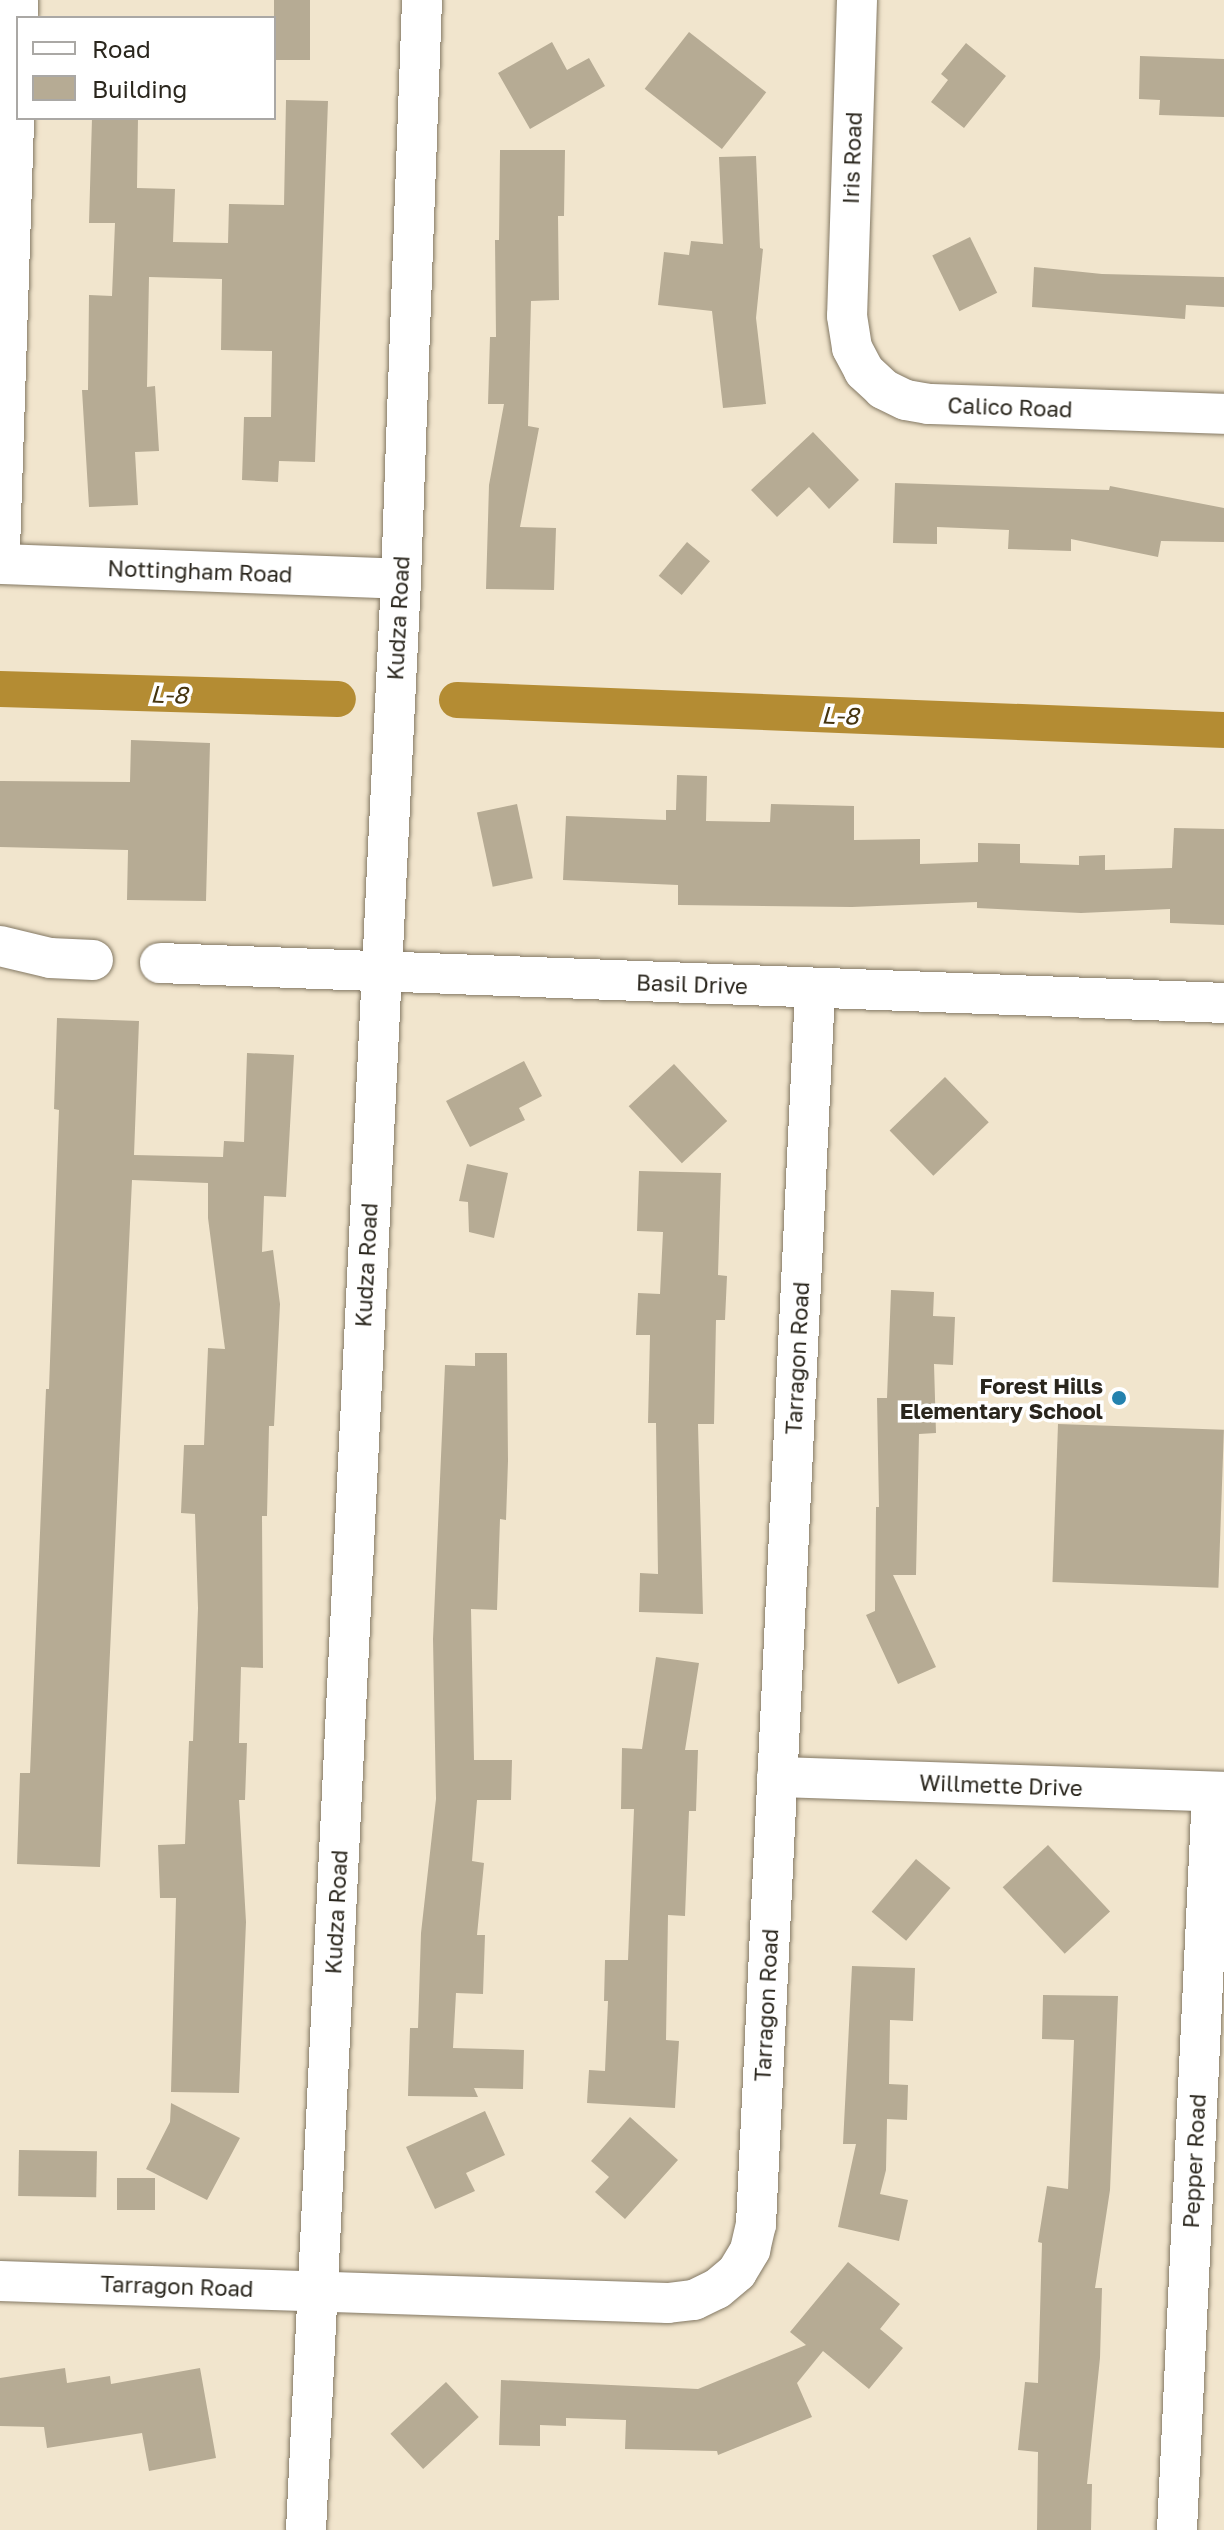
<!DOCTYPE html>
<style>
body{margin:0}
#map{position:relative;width:1224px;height:2530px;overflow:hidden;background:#f1e5cd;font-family:"Golos Text",sans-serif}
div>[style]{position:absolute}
.canal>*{height:36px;margin:-18px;padding:0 18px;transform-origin:18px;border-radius:18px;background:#b48c33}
.building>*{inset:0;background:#b6ab94;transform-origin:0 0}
.roads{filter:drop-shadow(0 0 2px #837863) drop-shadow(0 0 2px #837863)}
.minor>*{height:40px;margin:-20px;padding:0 20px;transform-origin:20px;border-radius:20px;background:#fff}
.dots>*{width:22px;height:22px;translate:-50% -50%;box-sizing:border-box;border:4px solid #fff;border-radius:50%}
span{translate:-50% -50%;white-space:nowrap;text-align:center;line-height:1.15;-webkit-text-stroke:7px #fff;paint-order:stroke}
.street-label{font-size:22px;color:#2a261d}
.poi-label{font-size:22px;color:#2a261d;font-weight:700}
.right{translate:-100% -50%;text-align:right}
.water-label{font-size:24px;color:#46350f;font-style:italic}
.legend{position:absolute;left:16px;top:16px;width:260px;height:104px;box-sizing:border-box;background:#fff;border:2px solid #aaa8a5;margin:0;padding:10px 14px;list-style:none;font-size:24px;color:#2a261d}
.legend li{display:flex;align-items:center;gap:16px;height:40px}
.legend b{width:40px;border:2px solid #aaa8a5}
</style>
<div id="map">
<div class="canal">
<div style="left:0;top:689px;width:338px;rotate:1.7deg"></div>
<div style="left:457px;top:700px;width:768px;rotate:2.24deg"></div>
</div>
<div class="building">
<div style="left:274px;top:0;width:36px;height:60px"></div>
<div style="left:689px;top:32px;width:98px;height:72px;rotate:38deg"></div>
<div style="clip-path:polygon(552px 42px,567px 70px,589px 58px,605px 86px,530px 129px,498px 73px)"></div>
<div style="clip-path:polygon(966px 43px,1006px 76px,964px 128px,931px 102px,948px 80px,941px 74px)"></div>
<div style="clip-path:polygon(1140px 56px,1224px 59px,1224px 117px,1159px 115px,1160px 100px,1139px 99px)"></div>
<div style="clip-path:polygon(286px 100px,328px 101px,315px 462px,279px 461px,278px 482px,242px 480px,244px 417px,271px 417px,272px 351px,221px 350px,222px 279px,149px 277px,147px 387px,155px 386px,159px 451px,135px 452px,138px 505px,89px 507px,82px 390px,88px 390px,89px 295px,112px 296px,115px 223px,89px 223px,92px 118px,138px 118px,137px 188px,175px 189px,173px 242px,228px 243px,229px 204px,284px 205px)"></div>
<div style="clip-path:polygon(500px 150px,565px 150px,564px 216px,558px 216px,559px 300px,531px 301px,528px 426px,539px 428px,520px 527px,556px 528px,554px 590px,486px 589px,489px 485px,504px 404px,488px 404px,490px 337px,496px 337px,495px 240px,499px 240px)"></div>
<div style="clip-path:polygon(756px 156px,760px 248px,763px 249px,756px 318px,766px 404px,723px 408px,712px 311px,658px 305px,664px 252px,689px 255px,691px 241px,723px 244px,719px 157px)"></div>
<div style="left:970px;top:237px;width:62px;height:42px;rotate:64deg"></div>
<div style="clip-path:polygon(1034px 267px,1102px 274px,1224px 277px,1224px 307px,1186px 305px,1185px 319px,1032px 307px)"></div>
<div style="clip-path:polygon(813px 432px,859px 480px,829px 509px,809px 487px,777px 517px,751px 490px)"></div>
<div style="clip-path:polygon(895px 483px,1109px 490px,1110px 486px,1224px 508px,1224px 542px,1161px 541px,1158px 557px,1071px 539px,1071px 551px,1008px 549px,1009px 530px,937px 527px,937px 544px,893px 543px)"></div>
<div style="left:687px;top:542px;width:30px;height:44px;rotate:40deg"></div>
<div style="clip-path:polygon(131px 740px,210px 743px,206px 901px,127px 900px,128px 850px,0 847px,0 781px,130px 782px)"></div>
<div style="clip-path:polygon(677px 775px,707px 776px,706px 821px,770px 822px,771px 804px,854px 806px,854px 840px,920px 839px,920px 864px,978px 862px,978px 843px,1020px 844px,1020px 863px,1079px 865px,1079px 856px,1105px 855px,1105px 870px,1172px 868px,1174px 828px,1224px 829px,1224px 925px,1170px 923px,1170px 909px,1081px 913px,977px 908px,977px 902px,852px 907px,678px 905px,678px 885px,563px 880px,566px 816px,666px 820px,666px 810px,676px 810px)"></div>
<div style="left:517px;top:804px;width:76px;height:41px;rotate:78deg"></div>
<div style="clip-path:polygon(57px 1018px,139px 1021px,134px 1155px,223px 1157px,224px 1141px,244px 1142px,247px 1053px,294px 1055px,286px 1197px,264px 1196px,262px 1252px,273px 1250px,280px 1304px,274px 1426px,269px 1426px,267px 1516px,262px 1516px,263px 1668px,241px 1667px,239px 1743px,247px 1743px,245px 1800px,239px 1800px,246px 1922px,239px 2093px,171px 2092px,176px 1898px,160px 1898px,158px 1845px,185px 1844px,189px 1741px,193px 1741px,198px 1608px,195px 1514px,181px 1513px,184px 1445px,204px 1445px,208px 1348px,225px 1349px,208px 1218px,208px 1183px,132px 1180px,100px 1867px,17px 1864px,20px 1773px,30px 1773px,46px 1389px,49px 1389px,59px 1110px,54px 1109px)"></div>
<div style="clip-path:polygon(524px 1061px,542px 1096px,519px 1108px,525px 1120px,470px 1147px,446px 1101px)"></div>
<div style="left:674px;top:1064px;width:78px;height:62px;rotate:47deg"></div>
<div style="left:945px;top:1077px;width:63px;height:77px;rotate:46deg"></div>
<div style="clip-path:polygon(467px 1164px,508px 1173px,494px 1238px,469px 1232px,468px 1202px,459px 1201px)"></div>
<div style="clip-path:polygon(639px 1171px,721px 1173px,718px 1275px,727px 1276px,725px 1320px,716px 1320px,714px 1424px,698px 1424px,703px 1614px,639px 1612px,640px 1573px,658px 1574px,656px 1423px,648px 1423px,650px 1335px,636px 1335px,638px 1293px,660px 1294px,663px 1232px,637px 1231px)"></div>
<div style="clip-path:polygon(891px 1290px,934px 1292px,933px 1316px,955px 1317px,953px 1365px,934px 1364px,936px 1433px,919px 1434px,916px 1575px,893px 1575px,936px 1667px,898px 1684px,866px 1615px,875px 1611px,876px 1507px,879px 1507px,877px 1398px,887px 1398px)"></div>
<div style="clip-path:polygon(475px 1353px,507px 1353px,508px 1461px,506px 1520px,500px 1519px,497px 1610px,471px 1609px,474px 1760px,512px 1760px,511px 1800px,477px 1800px,472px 1861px,484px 1863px,477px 1935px,485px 1935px,483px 1994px,456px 1993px,453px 2048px,524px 2050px,523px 2089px,474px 2088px,478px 2097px,408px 2096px,410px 2028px,418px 2028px,421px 1933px,436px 1799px,433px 1639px,445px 1365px,475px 1366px)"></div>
<div style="left:1058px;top:1424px;width:166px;height:158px;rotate:2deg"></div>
<div style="clip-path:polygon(656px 1657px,699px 1663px,685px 1750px,698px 1750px,696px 1811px,689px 1811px,685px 1916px,668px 1915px,666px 2040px,679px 2041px,675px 2108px,587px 2103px,589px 2070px,605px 2071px,608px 2001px,604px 2001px,605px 1960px,628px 1960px,634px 1809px,621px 1809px,622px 1748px,642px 1749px)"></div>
<div style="left:1048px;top:1845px;width:91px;height:62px;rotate:47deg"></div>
<div style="left:916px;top:1859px;width:45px;height:69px;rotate:40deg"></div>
<div style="clip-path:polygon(852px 1966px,915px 1968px,913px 2021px,890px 2020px,889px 2084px,908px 2085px,907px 2120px,887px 2119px,886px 2170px,880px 2194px,908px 2200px,899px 2241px,838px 2227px,856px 2144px,843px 2144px)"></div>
<div style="clip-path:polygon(1043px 1995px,1118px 1996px,1110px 2190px,1095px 2288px,1102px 2288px,1100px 2358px,1087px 2484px,1092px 2484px,1091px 2530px,1037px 2530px,1038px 2452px,1018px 2450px,1025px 2382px,1038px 2383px,1042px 2243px,1038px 2242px,1047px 2186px,1068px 2189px,1074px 2040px,1042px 2039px)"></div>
<div style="clip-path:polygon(171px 2103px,240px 2138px,207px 2200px,146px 2169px,170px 2122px)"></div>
<div style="clip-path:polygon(485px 2111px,505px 2155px,466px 2173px,475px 2191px,435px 2209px,406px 2147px)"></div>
<div style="clip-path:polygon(630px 2117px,678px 2160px,625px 2219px,595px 2192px,609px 2177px,591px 2161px)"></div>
<div style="left:19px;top:2150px;width:78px;height:46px;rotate:1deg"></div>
<div style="left:117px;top:2178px;width:38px;height:32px"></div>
<div style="clip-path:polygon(848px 2262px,900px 2304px,880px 2329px,903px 2348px,869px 2389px,823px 2351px,797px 2383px,812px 2417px,718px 2455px,717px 2451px,625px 2449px,626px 2420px,566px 2418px,566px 2426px,540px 2425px,540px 2446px,499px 2445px,501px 2380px,698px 2389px,806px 2345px,790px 2332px)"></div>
<div style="clip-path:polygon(65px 2368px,67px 2383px,110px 2376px,111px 2384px,200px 2368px,216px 2458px,149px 2471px,142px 2433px,47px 2448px,44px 2427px,0 2426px,0 2378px)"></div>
<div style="left:446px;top:2382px;width:48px;height:76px;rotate:47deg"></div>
</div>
<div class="roads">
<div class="minor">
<div style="left:857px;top:0;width:316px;rotate:91.8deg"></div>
<div style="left:847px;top:316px;width:32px;rotate:81deg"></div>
<div style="left:852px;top:348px;width:26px;rotate:62deg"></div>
<div style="left:864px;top:371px;width:26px;rotate:43deg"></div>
<div style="left:883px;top:389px;width:25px;rotate:26deg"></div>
<div style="left:906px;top:400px;width:23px;rotate:10deg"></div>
<div style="left:929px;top:404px;width:295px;rotate:1.9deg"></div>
<div style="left:0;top:549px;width:549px;rotate:-88.12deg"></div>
<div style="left:0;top:564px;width:401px;rotate:2.1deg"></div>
<div style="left:0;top:946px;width:51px;rotate:13.5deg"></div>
<div style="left:50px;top:958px;width:43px;rotate:2.7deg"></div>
<div style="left:160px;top:963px;width:1065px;rotate:2.15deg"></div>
<div style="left:777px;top:1777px;width:447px;rotate:1.9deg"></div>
<div style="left:0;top:2281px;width:668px;rotate:1.89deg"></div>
<div style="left:668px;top:2303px;width:26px;rotate:-7deg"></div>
<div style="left:694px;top:2300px;width:25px;rotate:-26deg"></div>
<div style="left:717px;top:2289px;width:26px;rotate:-40deg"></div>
<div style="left:737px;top:2272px;width:26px;rotate:-59deg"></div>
<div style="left:750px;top:2250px;width:27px;rotate:-77deg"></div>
<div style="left:756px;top:2224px;width:1236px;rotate:-87.26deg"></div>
<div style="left:306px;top:2530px;width:1953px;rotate:-87.21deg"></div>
<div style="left:401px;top:579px;width:579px;rotate:-87.92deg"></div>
<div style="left:1177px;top:2530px;width:739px;rotate:-87.28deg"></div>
</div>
</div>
<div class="dots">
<div style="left:1119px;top:1398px;background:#2482ae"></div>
</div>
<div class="street-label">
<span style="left:852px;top:158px;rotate:-88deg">Iris Road</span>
<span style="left:1010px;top:407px;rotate:2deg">Calico Road</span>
<span style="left:200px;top:571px;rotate:2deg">Nottingham Road</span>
<span style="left:398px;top:618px;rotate:-87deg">Kudza Road</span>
<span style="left:692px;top:984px;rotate:2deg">Basil Drive</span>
<span style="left:366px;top:1265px;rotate:-87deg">Kudza Road</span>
<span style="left:797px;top:1358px;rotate:-87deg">Tarragon Road</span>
<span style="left:1001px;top:1785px;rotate:2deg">Willmette Drive</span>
<span style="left:336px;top:1912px;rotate:-87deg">Kudza Road</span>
<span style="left:766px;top:2005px;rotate:-87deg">Tarragon Road</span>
<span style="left:1194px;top:2161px;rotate:-87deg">Pepper Road</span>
<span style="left:177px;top:2286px;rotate:2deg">Tarragon Road</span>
</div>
<div class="poi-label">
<span class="right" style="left:1103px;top:1398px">Forest Hills<br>Elementary School</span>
</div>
<div class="water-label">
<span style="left:169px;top:694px;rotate:2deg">L-8</span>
<span style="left:840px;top:715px;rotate:2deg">L-8</span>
</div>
<ul class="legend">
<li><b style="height:10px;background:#fff"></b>Road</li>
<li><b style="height:22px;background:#b6ab94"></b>Building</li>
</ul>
</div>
